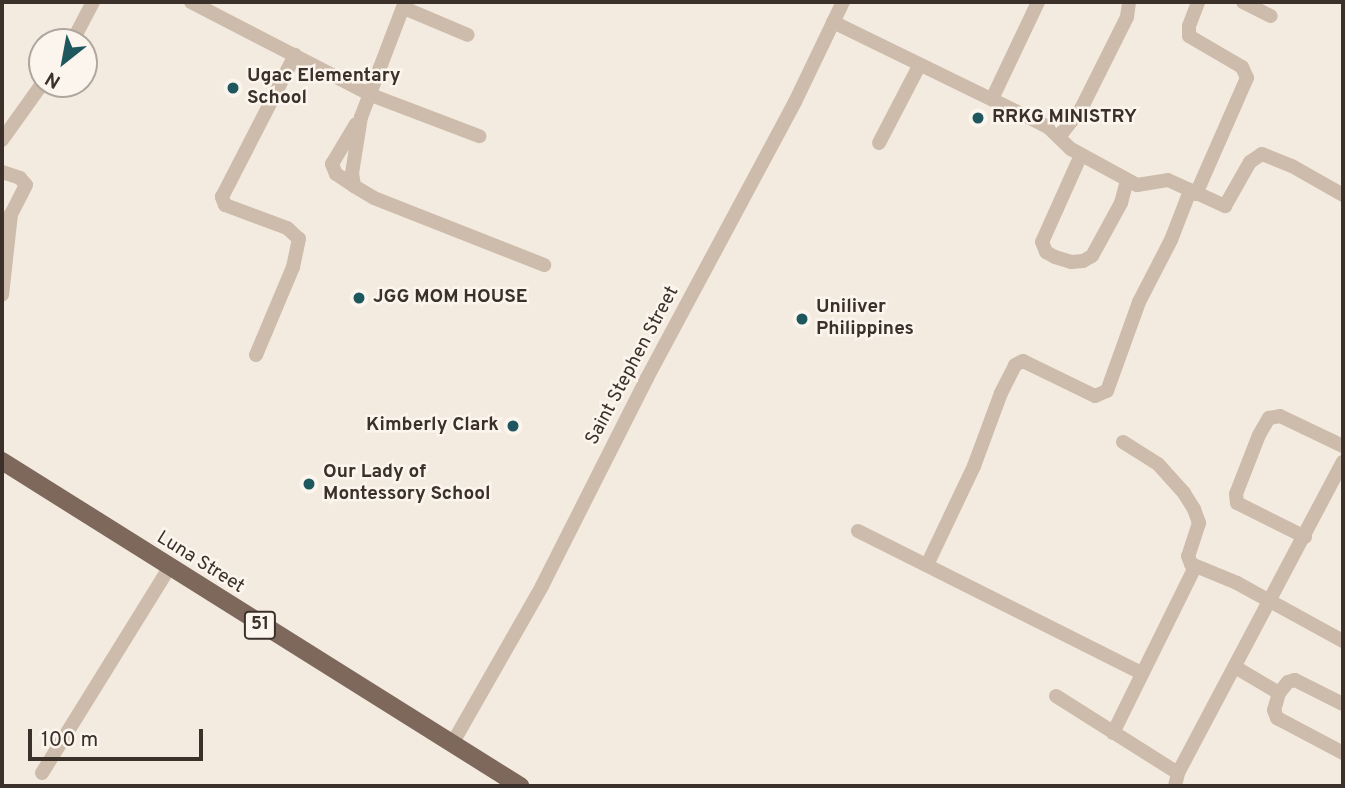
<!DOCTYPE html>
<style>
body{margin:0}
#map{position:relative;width:1345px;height:788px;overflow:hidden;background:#f4ebe0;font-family:Overpass,sans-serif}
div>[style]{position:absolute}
.street>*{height:14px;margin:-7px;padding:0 7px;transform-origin:7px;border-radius:7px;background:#cdbcab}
.primary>*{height:18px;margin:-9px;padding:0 9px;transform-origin:9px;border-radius:9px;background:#7d685b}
.dots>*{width:19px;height:19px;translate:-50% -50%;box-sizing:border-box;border:4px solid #fbf5ed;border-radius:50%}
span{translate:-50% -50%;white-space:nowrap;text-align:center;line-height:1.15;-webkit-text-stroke:5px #fbf5ed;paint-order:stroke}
.shield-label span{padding:2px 5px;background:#fbf5ed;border:2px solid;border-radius:5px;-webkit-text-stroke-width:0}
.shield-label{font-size:18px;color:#3b302a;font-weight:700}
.poi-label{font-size:19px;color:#3b302a;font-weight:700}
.left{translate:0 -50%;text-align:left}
.right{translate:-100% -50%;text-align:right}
.street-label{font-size:19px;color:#3b302a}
.frame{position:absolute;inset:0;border:4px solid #3b302a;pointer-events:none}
.north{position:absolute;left:28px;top:28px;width:70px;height:70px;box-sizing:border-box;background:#fbf5ed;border:2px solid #aea69f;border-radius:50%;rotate:211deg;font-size:19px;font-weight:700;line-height:28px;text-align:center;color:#3b302a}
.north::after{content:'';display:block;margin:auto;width:24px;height:32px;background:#1e575e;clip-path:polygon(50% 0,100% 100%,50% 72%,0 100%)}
.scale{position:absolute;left:28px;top:729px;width:175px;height:32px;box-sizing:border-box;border:4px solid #3b302a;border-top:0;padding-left:9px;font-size:21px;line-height:24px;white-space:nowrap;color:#3b302a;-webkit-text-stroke:5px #fbf5ed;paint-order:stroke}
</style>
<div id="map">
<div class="street">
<div style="left:191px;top:2px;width:203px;rotate:27.3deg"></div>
<div style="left:371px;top:95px;width:116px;rotate:20.8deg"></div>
<div style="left:405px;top:2px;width:123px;rotate:110.9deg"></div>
<div style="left:361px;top:117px;width:57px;rotate:99.1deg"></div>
<div style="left:352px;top:173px;width:13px;rotate:81deg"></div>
<div style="left:354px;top:186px;width:23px;rotate:31deg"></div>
<div style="left:374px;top:198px;width:183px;rotate:21.5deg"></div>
<div style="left:1243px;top:2px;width:31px;rotate:27deg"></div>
<div style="left:404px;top:8px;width:69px;rotate:22.9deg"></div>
<div style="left:833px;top:22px;width:219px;rotate:26deg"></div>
<div style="left:1030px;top:118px;width:20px;rotate:27deg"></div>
<div style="left:1048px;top:127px;width:32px;rotate:44deg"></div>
<div style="left:1071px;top:149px;width:75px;rotate:28.6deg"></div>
<div style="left:1137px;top:185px;width:31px;rotate:-9deg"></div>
<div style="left:1168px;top:180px;width:63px;rotate:24.5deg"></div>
<div style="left:1225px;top:206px;width:51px;rotate:-60.4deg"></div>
<div style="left:1250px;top:162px;width:14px;rotate:-34deg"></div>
<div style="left:1262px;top:154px;width:32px;rotate:22deg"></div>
<div style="left:1292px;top:166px;width:59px;rotate:29.6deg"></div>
<div style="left:72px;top:42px;width:45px;rotate:-62.3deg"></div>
<div style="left:992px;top:99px;width:107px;rotate:-64.6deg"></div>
<div style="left:1059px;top:137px;width:36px;rotate:-52deg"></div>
<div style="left:1081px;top:109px;width:103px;rotate:-63.4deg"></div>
<div style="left:1127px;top:17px;width:15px;rotate:-82deg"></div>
<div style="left:2px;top:140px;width:69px;rotate:-54.5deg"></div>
<div style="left:879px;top:143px;width:87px;rotate:-62.5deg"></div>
<div style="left:1081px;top:155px;width:95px;rotate:114.1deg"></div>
<div style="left:1042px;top:242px;width:11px;rotate:68deg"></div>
<div style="left:1046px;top:252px;width:10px;rotate:29deg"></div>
<div style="left:1055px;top:257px;width:17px;rotate:17deg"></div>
<div style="left:1071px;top:262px;width:12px;rotate:-5deg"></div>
<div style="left:1083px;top:261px;width:10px;rotate:-29deg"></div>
<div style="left:1092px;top:256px;width:60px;rotate:-61.3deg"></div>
<div style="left:1121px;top:203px;width:24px;rotate:-75deg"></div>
<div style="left:2px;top:172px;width:19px;rotate:18deg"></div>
<div style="left:20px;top:178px;width:9px;rotate:49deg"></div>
<div style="left:26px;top:185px;width:33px;rotate:117deg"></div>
<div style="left:11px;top:214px;width:81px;rotate:96.3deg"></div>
<div style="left:354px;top:186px;width:22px;rotate:-146deg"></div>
<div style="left:336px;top:174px;width:11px;rotate:-112deg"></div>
<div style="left:332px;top:164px;width:47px;rotate:-59deg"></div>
<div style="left:1196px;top:194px;width:127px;rotate:-66.3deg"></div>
<div style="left:1247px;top:78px;width:12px;rotate:-114deg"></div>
<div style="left:1242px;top:67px;width:61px;rotate:-149.7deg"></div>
<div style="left:1189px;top:36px;width:10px;rotate:-90deg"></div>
<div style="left:1189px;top:26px;width:26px;rotate:-69deg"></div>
<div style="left:256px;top:355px;width:95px;rotate:-67.2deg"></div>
<div style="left:293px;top:267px;width:29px;rotate:-78deg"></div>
<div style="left:299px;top:239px;width:16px;rotate:-137deg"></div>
<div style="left:287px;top:228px;width:66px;rotate:-159.6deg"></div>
<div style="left:225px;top:205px;width:9px;rotate:-111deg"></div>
<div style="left:222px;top:197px;width:160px;rotate:-62.8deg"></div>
<div style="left:1123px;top:442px;width:41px;rotate:32.2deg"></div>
<div style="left:1158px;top:464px;width:39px;rotate:48deg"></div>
<div style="left:1184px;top:493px;width:19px;rotate:58deg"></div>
<div style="left:1194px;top:509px;width:15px;rotate:70deg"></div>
<div style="left:1199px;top:523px;width:35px;rotate:108deg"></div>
<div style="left:1188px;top:556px;width:9px;rotate:69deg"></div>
<div style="left:1191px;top:564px;width:50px;rotate:22.4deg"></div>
<div style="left:1237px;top:583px;width:121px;rotate:28.7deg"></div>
<div style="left:858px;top:531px;width:318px;rotate:26.6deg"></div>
<div style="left:1305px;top:537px;width:76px;rotate:-153.4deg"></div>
<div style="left:1237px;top:503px;width:9px;rotate:-96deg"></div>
<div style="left:1236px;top:494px;width:63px;rotate:-68.7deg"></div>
<div style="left:1259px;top:435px;width:20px;rotate:-60deg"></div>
<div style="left:1269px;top:418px;width:11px;rotate:-10deg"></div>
<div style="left:1280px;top:416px;width:70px;rotate:25.5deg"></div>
<div style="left:927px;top:565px;width:110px;rotate:-64.6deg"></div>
<div style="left:974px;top:466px;width:78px;rotate:-69.7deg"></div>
<div style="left:1001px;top:393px;width:31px;rotate:-63deg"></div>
<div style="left:1015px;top:365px;width:9px;rotate:-27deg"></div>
<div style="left:1023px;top:361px;width:80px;rotate:25.9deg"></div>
<div style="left:1095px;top:396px;width:13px;rotate:-23deg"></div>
<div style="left:1107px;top:391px;width:95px;rotate:-70.2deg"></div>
<div style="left:1139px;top:302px;width:70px;rotate:-62.7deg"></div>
<div style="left:1171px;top:240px;width:53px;rotate:-68.8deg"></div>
<div style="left:1235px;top:667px;width:51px;rotate:30.6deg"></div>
<div style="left:1279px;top:693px;width:18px;rotate:106deg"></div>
<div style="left:1274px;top:710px;width:9px;rotate:69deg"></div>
<div style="left:1277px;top:718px;width:75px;rotate:27.9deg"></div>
<div style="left:1279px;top:693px;width:14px;rotate:-51deg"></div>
<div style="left:1288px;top:682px;width:7px;rotate:-16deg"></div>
<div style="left:1295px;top:680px;width:54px;rotate:26.6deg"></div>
<div style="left:1056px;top:696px;width:144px;rotate:32.3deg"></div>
<div style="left:1113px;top:733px;width:185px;rotate:-63.7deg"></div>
<div style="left:452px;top:744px;width:182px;rotate:-60.3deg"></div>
<div style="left:542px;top:586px;width:233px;rotate:-63.2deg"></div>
<div style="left:647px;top:378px;width:313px;rotate:-61.8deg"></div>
<div style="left:795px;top:102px;width:111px;rotate:-64.4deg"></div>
<div style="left:42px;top:773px;width:241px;rotate:-58.2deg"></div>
<div style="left:1175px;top:786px;width:13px;rotate:-77deg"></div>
<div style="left:1178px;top:773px;width:352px;rotate:-62.1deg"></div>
</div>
<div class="primary">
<div style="left:2px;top:461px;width:612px;rotate:32.1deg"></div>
</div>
<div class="dots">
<div style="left:233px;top:88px;background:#1e575e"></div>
<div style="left:978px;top:118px;background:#1e575e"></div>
<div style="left:359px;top:298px;background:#1e575e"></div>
<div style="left:802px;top:319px;background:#1e575e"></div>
<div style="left:513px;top:426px;background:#1e575e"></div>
<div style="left:309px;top:484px;background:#1e575e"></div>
</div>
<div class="shield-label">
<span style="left:260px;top:625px">51</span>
</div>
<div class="poi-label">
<span class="left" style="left:247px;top:88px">Ugac Elementary<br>School</span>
<span class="left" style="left:992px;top:118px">RRKG MINISTRY</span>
<span class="left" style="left:373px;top:298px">JGG MOM HOUSE</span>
<span class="left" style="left:816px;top:319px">Uniliver<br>Philippines</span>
<span class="right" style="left:499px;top:426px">Kimberly Clark</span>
<span class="left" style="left:323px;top:484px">Our Lady of<br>Montessory School</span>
</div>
<div class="street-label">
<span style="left:633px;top:366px;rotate:-62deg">Saint Stephen Street</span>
<span style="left:200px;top:563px;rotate:32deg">Luna Street</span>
</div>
<div class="frame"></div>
<div class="north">N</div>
<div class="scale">100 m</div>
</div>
